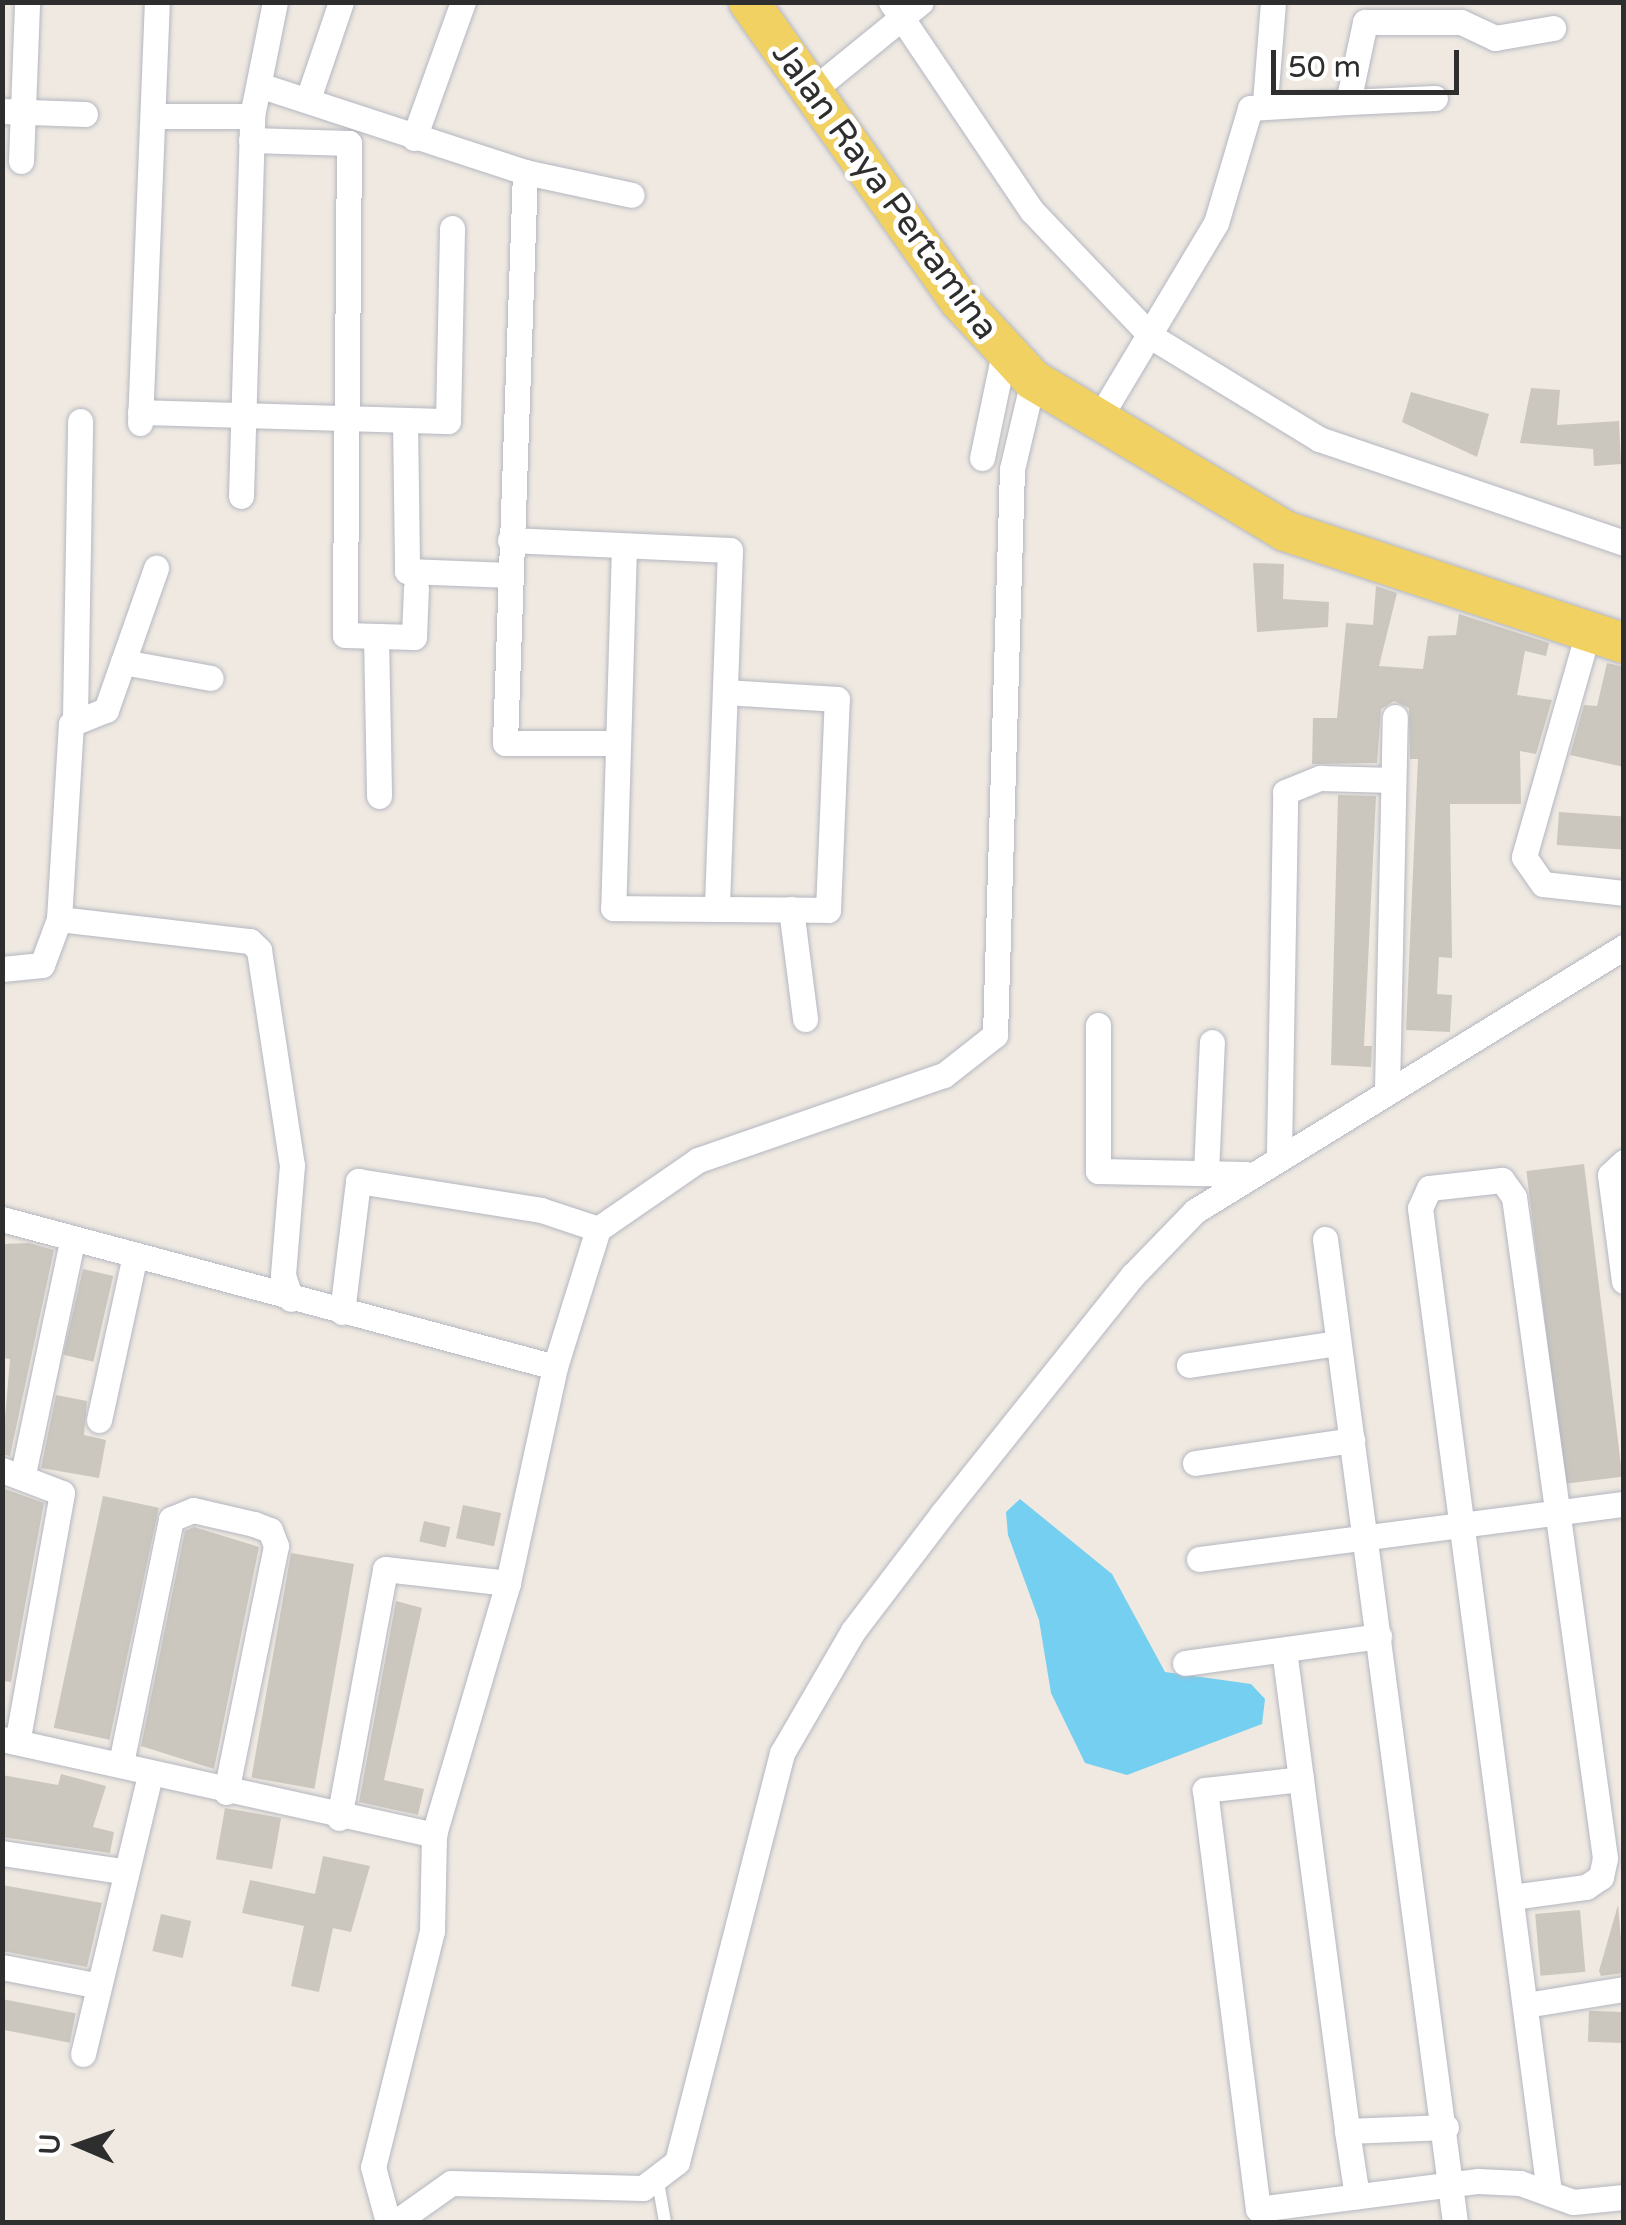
<!DOCTYPE html>
<style>
body{margin:0}
#map{position:relative;width:1626px;height:2225px;overflow:hidden;background:#efe9e1;font-family:"Varela Round",sans-serif}
div>[style]{position:absolute}
.water>*{inset:0;background:#75cff0}
.building>*{inset:0;background:#cbc7bf;transform-origin:0 0}
.roads{filter:drop-shadow(0 0 2px #b4b7c1) drop-shadow(0 0 2px #b4b7c1)}
.lane>*{height:12px;margin:-6px;padding:0 6px;transform-origin:6px;border-radius:6px;background:#fff}
.street>*{height:25px;margin:-12.5px;padding:0 12.5px;transform-origin:12.5px;border-radius:12.5px;background:#fff}
.primary>*{height:40px;margin:-20px;padding:0 20px;transform-origin:20px;border-radius:20px;background:#f2d163}
span{translate:-50% -50%;white-space:nowrap;text-align:center;line-height:1.15;-webkit-text-stroke:10px #fff;paint-order:stroke}
.street-label{font-size:35px;color:#2e2e2e}
.frame{position:absolute;inset:0;border:5px solid #2e2e2e;pointer-events:none}
.north{position:absolute;left:30px;top:2095px;width:100px;height:100px;-webkit-text-stroke:8px #fff;paint-order:stroke;rotate:272deg;font-size:28px;font-weight:700;line-height:40px;text-align:center;color:#2e2e2e}
.north::after{content:'';display:block;margin:auto;width:35px;height:45px;background:#2e2e2e;clip-path:polygon(50% 0,100% 100%,50% 72%,0 100%)}
.scale{position:absolute;left:1271px;top:50px;width:188px;height:45px;box-sizing:border-box;border:5px solid #2e2e2e;border-top:0;padding-left:12px;font-size:30px;line-height:35px;white-space:nowrap;color:#2e2e2e;-webkit-text-stroke:8px #fff;paint-order:stroke}
</style>
<div id="map">
<div class="water">
<div style="clip-path:polygon(1020px 1499px,1112px 1574px,1165px 1672px,1251px 1684px,1265px 1699px,1262px 1724px,1127px 1775px,1085px 1763px,1051px 1693px,1039px 1620px,1008px 1535px,1006px 1512px)"></div>
</div>
<div class="building">
<div style="clip-path:polygon(1531px 388px,1560px 390px,1557px 425px,1619px 421px,1621px 464px,1594px 466px,1593px 449px,1520px 443px)"></div>
<div style="clip-path:polygon(1411px 392px,1489px 414px,1477px 457px,1402px 422px)"></div>
<div style="clip-path:polygon(1253px 563px,1284px 564px,1283px 599px,1329px 602px,1328px 627px,1257px 632px)"></div>
<div style="clip-path:polygon(1376px 586px,1397px 593px,1379px 666px,1423px 669px,1428px 636px,1456px 635px,1459px 614px,1549px 643px,1546px 656px,1525px 651px,1517px 695px,1552px 700px,1536px 754px,1520px 751px,1521px 804px,1450px 804px,1452px 958px,1439px 957px,1437px 994px,1452px 995px,1450px 1032px,1406px 1030px,1418px 759px,1410px 759px,1409px 708px,1394px 701px,1381px 709px,1377px 763px,1312px 764px,1313px 718px,1337px 718px,1346px 623px,1373px 625px)"></div>
<div style="clip-path:polygon(1607px 663px,1624px 667px,1624px 767px,1570px 755px,1584px 705px,1597px 706px)"></div>
<div style="clip-path:polygon(1338px 795px,1376px 796px,1364px 1046px,1372px 1046px,1371px 1067px,1331px 1065px)"></div>
<div style="left:1559px;top:812px;width:65px;height:33px;rotate:4deg"></div>
<div style="left:1584px;top:1164px;width:315px;height:58px;rotate:83deg"></div>
<div style="clip-path:polygon(29px 1243px,54px 1250px,10px 1456px,2px 1454px,10px 1359px,2px 1358px,2px 1244px)"></div>
<div style="left:83px;top:1269px;width:31px;height:88px;rotate:13deg"></div>
<div style="clip-path:polygon(56px 1395px,87px 1401px,84px 1435px,106px 1440px,99px 1478px,41px 1468px)"></div>
<div style="clip-path:polygon(2px 1488px,44px 1503px,11px 1682px,2px 1681px)"></div>
<div style="left:103px;top:1496px;width:57px;height:237px;rotate:12deg"></div>
<div style="left:463px;top:1505px;width:39px;height:34px;rotate:12deg"></div>
<div style="left:424px;top:1521px;width:27px;height:21px;rotate:13deg"></div>
<div style="clip-path:polygon(194px 1527px,259px 1547px,214px 1769px,141px 1746px,185px 1531px)"></div>
<div style="left:291px;top:1553px;width:64px;height:228px;rotate:10deg"></div>
<div style="clip-path:polygon(396px 1601px,422px 1608px,384px 1780px,424px 1789px,418px 1815px,359px 1802px)"></div>
<div style="clip-path:polygon(61px 1774px,106px 1786px,93px 1827px,114px 1832px,110px 1853px,2px 1837px,2px 1775px,58px 1785px)"></div>
<div style="left:225px;top:1808px;width:57px;height:52px;rotate:10deg"></div>
<div style="clip-path:polygon(323px 1856px,370px 1866px,351px 1932px,333px 1928px,319px 1992px,291px 1986px,304px 1926px,242px 1913px,250px 1880px,315px 1894px)"></div>
<div style="clip-path:polygon(2px 1885px,102px 1903px,87px 1967px,2px 1951px)"></div>
<div style="clip-path:polygon(1618px 1905px,1624px 1973px,1601px 1976px,1599px 1971px)"></div>
<div style="left:1580px;top:1910px;width:62px;height:45px;rotate:85deg"></div>
<div style="left:161px;top:1914px;width:31px;height:38px;rotate:13deg"></div>
<div style="left:2px;top:1999px;width:75px;height:30px;rotate:11deg"></div>
<div style="left:1623px;top:2012px;width:31px;height:34px;rotate:92deg"></div>
</div>
<div class="roads">
<div class="lane">
<div style="left:658px;top:2182px;width:41px;rotate:80.1deg"></div>
</div>
<div class="street">
<div style="left:891px;top:2px;width:252px;rotate:56deg"></div>
<div style="left:1032px;top:211px;width:174px;rotate:46.4deg"></div>
<div style="left:1152px;top:337px;width:196px;rotate:31.4deg"></div>
<div style="left:1319px;top:439px;width:322px;rotate:18.8deg"></div>
<div style="left:259px;top:85px;width:280px;rotate:18.1deg"></div>
<div style="left:525px;top:172px;width:109px;rotate:12.1deg"></div>
<div style="left:813px;top:90px;width:139px;rotate:-39.2deg"></div>
<div style="left:309px;top:96px;width:99px;rotate:-71.2deg"></div>
<div style="left:1265px;top:102px;width:100px;rotate:-85.4deg"></div>
<div style="left:1348px;top:102px;width:87px;rotate:-2.6deg"></div>
<div style="left:2px;top:111px;width:83px;rotate:2.1deg"></div>
<div style="left:153px;top:116px;width:99px"></div>
<div style="left:414px;top:138px;width:145px;rotate:-70.2deg"></div>
<div style="left:251px;top:140px;width:98px;rotate:1.8deg"></div>
<div style="left:349px;top:143px;width:492px;rotate:90.5deg"></div>
<div style="left:345px;top:635px;width:69px;rotate:1.7deg"></div>
<div style="left:414px;top:637px;width:49px;rotate:-87.7deg"></div>
<div style="left:21px;top:161px;width:159px;rotate:-87.8deg"></div>
<div style="left:525px;top:172px;width:571px;rotate:92.01deg"></div>
<div style="left:505px;top:743px;width:109px"></div>
<div style="left:140px;top:412px;width:308px;rotate:1.7deg"></div>
<div style="left:448px;top:421px;width:193px;rotate:-88.8deg"></div>
<div style="left:405px;top:420px;width:151px;rotate:89.2deg"></div>
<div style="left:407px;top:571px;width:103px;rotate:2.2deg"></div>
<div style="left:140px;top:423px;width:421px;rotate:-87.7deg"></div>
<div style="left:1095px;top:425px;width:235px;rotate:-59.1deg"></div>
<div style="left:1216px;top:223px;width:120px;rotate:-73.5deg"></div>
<div style="left:1250px;top:108px;width:98px;rotate:-3.5deg"></div>
<div style="left:1348px;top:102px;width:82px;rotate:-78deg"></div>
<div style="left:1365px;top:22px;width:96px"></div>
<div style="left:1461px;top:22px;width:38px;rotate:25deg"></div>
<div style="left:1495px;top:38px;width:59px;rotate:-9.8deg"></div>
<div style="left:982px;top:458px;width:107px;rotate:-78.2deg"></div>
<div style="left:241px;top:496px;width:380px;rotate:-88.3deg"></div>
<div style="left:252px;top:116px;width:116px;rotate:-78.6deg"></div>
<div style="left:510px;top:540px;width:220px;rotate:2.6deg"></div>
<div style="left:730px;top:550px;width:359px;rotate:92.1deg"></div>
<div style="left:624px;top:546px;width:362px;rotate:91.7deg"></div>
<div style="left:613px;top:908px;width:215px;rotate:0.5deg"></div>
<div style="left:828px;top:910px;width:211px;rotate:-87.6deg"></div>
<div style="left:837px;top:699px;width:112px;rotate:-176.4deg"></div>
<div style="left:1588px;top:632px;width:234px;rotate:105.9deg"></div>
<div style="left:1524px;top:857px;width:33px;rotate:55deg"></div>
<div style="left:1543px;top:884px;width:81px;rotate:6.3deg"></div>
<div style="left:376px;top:636px;width:160px;rotate:88.9deg"></div>
<div style="left:123px;top:662px;width:89px;rotate:10.3deg"></div>
<div style="left:75px;top:717px;width:296px;rotate:-89deg"></div>
<div style="left:791px;top:909px;width:111px;rotate:82.7deg"></div>
<div style="left:59px;top:919px;width:192px;rotate:6.6deg"></div>
<div style="left:250px;top:941px;width:13px;rotate:45deg"></div>
<div style="left:259px;top:950px;width:218px;rotate:81.3deg"></div>
<div style="left:292px;top:1165px;width:110px;rotate:94.7deg"></div>
<div style="left:283px;top:1275px;width:25px;rotate:72deg"></div>
<div style="left:2px;top:969px;width:40px;rotate:-5.7deg"></div>
<div style="left:42px;top:965px;width:49px;rotate:-69.7deg"></div>
<div style="left:59px;top:919px;width:195px;rotate:-86.5deg"></div>
<div style="left:71px;top:724px;width:38px;rotate:-22deg"></div>
<div style="left:106px;top:710px;width:151px;rotate:-70.6deg"></div>
<div style="left:1098px;top:1025px;width:146px;rotate:90deg"></div>
<div style="left:1098px;top:1171px;width:148px;rotate:1.2deg"></div>
<div style="left:1387px;top:1090px;width:373px;rotate:-88.8deg"></div>
<div style="left:1279px;top:1153px;width:361px;rotate:-89deg"></div>
<div style="left:1285px;top:792px;width:38px;rotate:-22deg"></div>
<div style="left:1320px;top:778px;width:73px;rotate:1.6deg"></div>
<div style="left:1624px;top:1162px;width:19px;rotate:137deg"></div>
<div style="left:1610px;top:1175px;width:107px;rotate:82.5deg"></div>
<div style="left:1206px;top:1172px;width:130px;rotate:-87.4deg"></div>
<div style="left:2px;top:1219px;width:572px;rotate:14.98deg"></div>
<div style="left:598px;top:1229px;width:121px;rotate:-34.6deg"></div>
<div style="left:698px;top:1160px;width:260px;rotate:-19.1deg"></div>
<div style="left:944px;top:1075px;width:65px;rotate:-38.1deg"></div>
<div style="left:995px;top:1035px;width:566px;rotate:-88.28deg"></div>
<div style="left:1012px;top:469px;width:91px;rotate:-76.7deg"></div>
<div style="left:1325px;top:1239px;width:992px;rotate:82.47deg"></div>
<div style="left:342px;top:1312px;width:132px;rotate:-83deg"></div>
<div style="left:358px;top:1181px;width:185px;rotate:9deg"></div>
<div style="left:541px;top:1210px;width:60px;rotate:18.4deg"></div>
<div style="left:598px;top:1229px;width:145px;rotate:107.3deg"></div>
<div style="left:555px;top:1367px;width:221px;rotate:102.3deg"></div>
<div style="left:1189px;top:1365px;width:151px;rotate:-8.4deg"></div>
<div style="left:99px;top:1420px;width:164px;rotate:-77.7deg"></div>
<div style="left:1195px;top:1463px;width:159px;rotate:-8.3deg"></div>
<div style="left:2px;top:1470px;width:64px;rotate:21deg"></div>
<div style="left:62px;top:1493px;width:253px;rotate:100.2deg"></div>
<div style="left:23px;top:1474px;width:238px;rotate:-78.1deg"></div>
<div style="left:1199px;top:1559px;width:429px;rotate:-7.4deg"></div>
<div style="left:1284px;top:1650px;width:485px;rotate:82.5deg"></div>
<div style="left:1347px;top:2131px;width:99px;rotate:-2.3deg"></div>
<div style="left:1185px;top:1663px;width:196px;rotate:-7.9deg"></div>
<div style="left:2px;top:1739px;width:443px;rotate:12.5deg"></div>
<div style="left:434px;top:1835px;width:96px;rotate:91.2deg"></div>
<div style="left:432px;top:1931px;width:243px;rotate:104deg"></div>
<div style="left:373px;top:2167px;width:57px;rotate:74.7deg"></div>
<div style="left:121px;top:1763px;width:249px;rotate:-78.4deg"></div>
<div style="left:171px;top:1519px;width:24px;rotate:-22deg"></div>
<div style="left:193px;top:1510px;width:63px;rotate:12.9deg"></div>
<div style="left:254px;top:1524px;width:17px;rotate:21deg"></div>
<div style="left:270px;top:1530px;width:17px;rotate:69deg"></div>
<div style="left:276px;top:1546px;width:251px;rotate:101.5deg"></div>
<div style="left:1301px;top:1779px;width:97px;rotate:173.5deg"></div>
<div style="left:1205px;top:1790px;width:422px;rotate:82.8deg"></div>
<div style="left:1258px;top:2209px;width:222px;rotate:-7.3deg"></div>
<div style="left:1478px;top:2181px;width:42px;rotate:2.7deg"></div>
<div style="left:1520px;top:2183px;width:56px;rotate:19.7deg"></div>
<div style="left:1573px;top:2202px;width:51px;rotate:-5.6deg"></div>
<div style="left:339px;top:1818px;width:253px;rotate:-79.5deg"></div>
<div style="left:385px;top:1569px;width:124px;rotate:6.5deg"></div>
<div style="left:508px;top:1583px;width:263px;rotate:106.4deg"></div>
<div style="left:2px;top:1853px;width:120px;rotate:8.6deg"></div>
<div style="left:1512px;top:1897px;width:75px;rotate:-7.7deg"></div>
<div style="left:1586px;top:1887px;width:18px;rotate:-34deg"></div>
<div style="left:1601px;top:1877px;width:19px;rotate:-78deg"></div>
<div style="left:1605px;top:1858px;width:667px;rotate:-97.84deg"></div>
<div style="left:1514px;top:1197px;width:21px;rotate:-125deg"></div>
<div style="left:1502px;top:1180px;width:73px;rotate:173.7deg"></div>
<div style="left:1429px;top:1188px;width:22px;rotate:114deg"></div>
<div style="left:1420px;top:1208px;width:992px;rotate:82.53deg"></div>
<div style="left:2px;top:1967px;width:95px;rotate:11deg"></div>
<div style="left:1526px;top:2005px;width:99px;rotate:-9.3deg"></div>
<div style="left:83px;top:2054px;width:288px;rotate:-76.5deg"></div>
<div style="left:1347px;top:2131px;width:66px;rotate:81.3deg"></div>
<div style="left:396px;top:2222px;width:67px;rotate:-35.3deg"></div>
<div style="left:451px;top:2183px;width:192px;rotate:1.5deg"></div>
<div style="left:643px;top:2188px;width:43px;rotate:-37.4deg"></div>
<div style="left:677px;top:2162px;width:422px;rotate:-75.6deg"></div>
<div style="left:782px;top:1753px;width:141px;rotate:-59.8deg"></div>
<div style="left:853px;top:1631px;width:147px;rotate:-52.7deg"></div>
<div style="left:942px;top:1514px;width:306px;rotate:-51.4deg"></div>
<div style="left:1133px;top:1275px;width:89px;rotate:-45.9deg"></div>
<div style="left:1195px;top:1211px;width:504px;rotate:-31.61deg"></div>
</div>
<div class="primary">
<div style="left:749px;top:2px;width:367px;rotate:54.8deg"></div>
<div style="left:961px;top:302px;width:106px;rotate:47.3deg"></div>
<div style="left:1033px;top:380px;width:294px;rotate:30.9deg"></div>
<div style="left:1285px;top:531px;width:357px;rotate:18.3deg"></div>
</div>
</div>
<div class="street-label">
<span style="left:885px;top:191px;rotate:54deg">Jalan Raya Pertamina</span>
</div>
<div class="frame"></div>
<div class="north">U</div>
<div class="scale">50 m</div>
</div>
